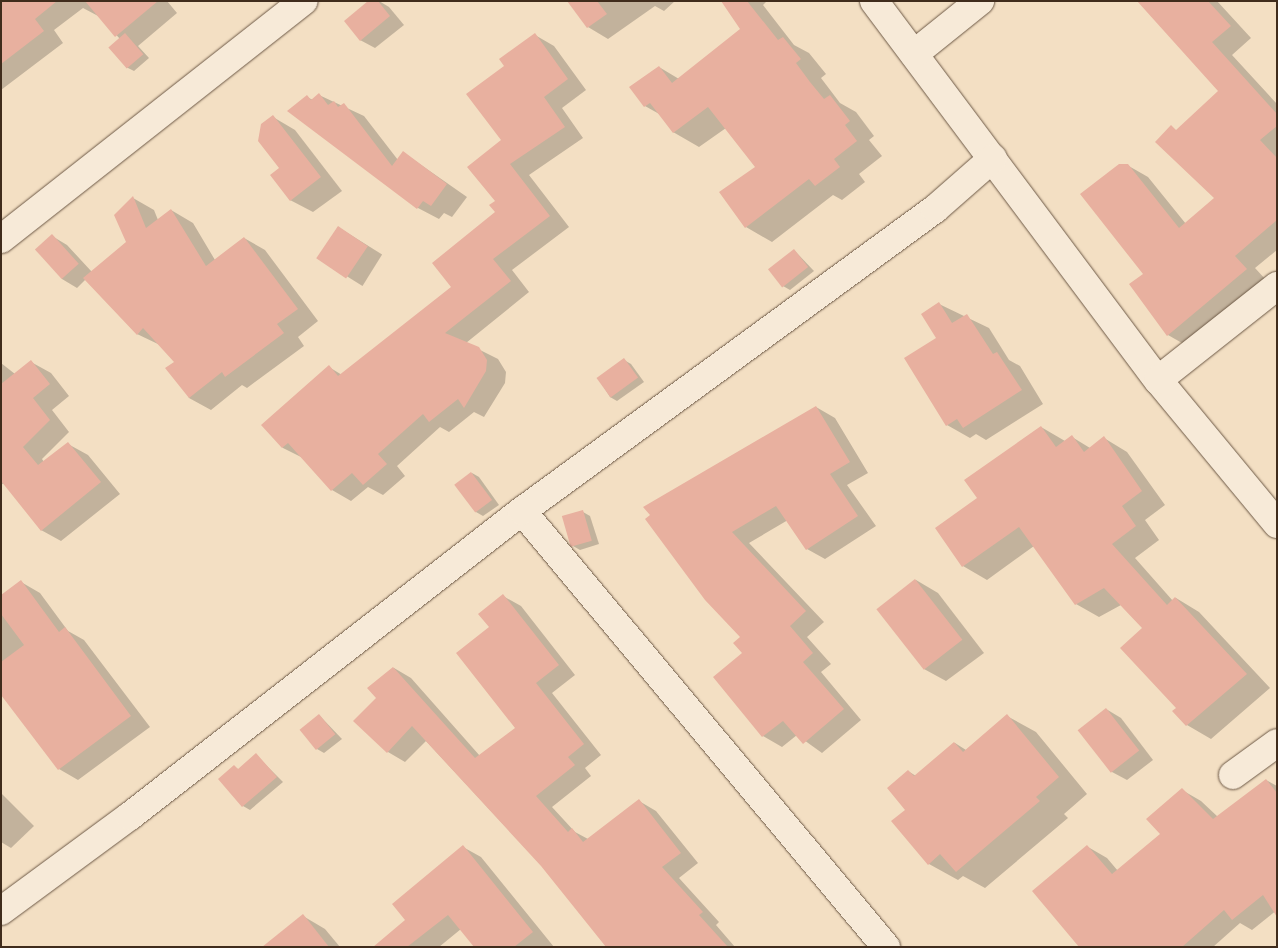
<!DOCTYPE html>
<style>
body{margin:0}
#map{position:relative;width:1278px;height:948px;overflow:hidden;background:#f3dfc3;font-family:"Sorts Mill Goudy",serif}
div>[style]{position:absolute}
.shadow>*{inset:0;background:#0003;transform-origin:0 0}
.building>*{inset:0;background:#e8b09f;transform-origin:0 0}
.roads{filter:drop-shadow(0 0 1px #6d5946) drop-shadow(0 0 1px #6d5946)}
.minor>*{height:28px;margin:-14px;padding:0 14px;transform-origin:14px;border-radius:14px;background:#f7ead8}
span{translate:-50% -50%;white-space:nowrap;text-align:center;line-height:1.15;-webkit-text-stroke:4px #f7ead8;paint-order:stroke}
.frame{position:absolute;inset:0;border:2px solid #402c1c;pointer-events:none}
</style>
<div id="map">
<div class="shadow">
<div style="clip-path:polygon(1px 1px,167px 1px,177px 13px,138px 46px,149px 58px,134px 71px,126px 67px,120px 39px,100px 17px,83px 8px,54px 30px,63px 43px,1px 90px)"></div>
<div style="clip-path:polygon(370px 1px,379px 1px,389px 7px,404px 25px,375px 48px,360px 40px)"></div>
<div style="clip-path:polygon(576px 1px,675px 1px,664px 11px,655px 6px,608px 39px,588px 27px)"></div>
<div style="clip-path:polygon(722px 1px,767px 1px,763px 5px,794px 45px,809px 53px,826px 74px,821px 78px,840px 103px,856px 112px,874px 136px,869px 140px,882px 156px,859px 174px,865px 182px,842px 200px,833px 195px,772px 242px,746px 227px,756px 167px,726px 128px,699px 147px,673px 132px,661px 115px,645px 106px,659px 67px,679px 79px,741px 29px)"></div>
<div style="clip-path:polygon(1138px 1px,1217px 1px,1251px 38px,1232px 55px,1277px 104px,1277px 250px,1255px 268px,1267px 281px,1189px 347px,1168px 335px,1131px 284px,1145px 274px,1127px 165px,1148px 177px,1186px 224px,1216px 198px,1171px 127px,1177px 131px,1220px 92px)"></div>
<div style="clip-path:polygon(535px 35px,554px 46px,586px 90px,562px 108px,583px 138px,529px 175px,569px 227px,512px 270px,529px 292px,466px 343px,498px 359px,506px 372px,505px 383px,484px 417px,474px 412px,449px 432px,440px 427px,397px 466px,405px 476px,383px 495px,368px 487px,351px 501px,332px 490px,303px 458px,283px 448px,263px 425px,329px 367px,342px 375px,452px 287px,497px 213px,506px 66px)"></div>
<div style="clip-path:polygon(319px 95px,364px 116px,398px 160px,404px 153px,467px 197px,452px 217px,444px 213px,439px 219px,418px 208px,289px 111px,307px 97px,313px 100px)"></div>
<div style="clip-path:polygon(273px 117px,295px 130px,342px 191px,313px 212px,290px 200px,281px 168px)"></div>
<div style="clip-path:polygon(133px 198px,154px 210px,158px 220px,171px 210px,193px 223px,215px 260px,244px 238px,265px 250px,318px 321px,298px 337px,304px 346px,247px 388px,242px 385px,211px 410px,189px 398px,175px 362px,160px 345px,137px 334px,86px 279px,77px 288px,62px 279px,52px 236px,67px 245px,92px 272px,127px 242px)"></div>
<div style="left:338px;top:227px;width:52px;height:37px;rotate:32deg"></div>
<div style="clip-path:polygon(794px 250px,814px 271px,790px 290px,783px 286px)"></div>
<div style="clip-path:polygon(939px 304px,989px 328px,1009px 360px,1020px 366px,1043px 404px,986px 440px,976px 434px,970px 438px,947px 425px,938px 338px)"></div>
<div style="clip-path:polygon(624px 360px,631px 364px,644px 382px,617px 401px,610px 397px,598px 378px)"></div>
<div style="clip-path:polygon(31px 362px,51px 373px,69px 396px,52px 410px,69px 432px,42px 459px,44px 462px,68px 444px,88px 455px,120px 494px,61px 541px,41px 530px,4px 483px,1px 485px,1px 363px,15px 374px)"></div>
<div style="clip-path:polygon(816px 407px,835px 418px,868px 473px,847px 485px,876px 526px,825px 559px,807px 549px,788px 520px,749px 543px,824px 622px,807px 637px,831px 664px,821px 672px,861px 720px,822px 753px,797px 735px,782px 747px,763px 736px,714px 677px,744px 653px,741px 637px,646px 519px)"></div>
<div style="clip-path:polygon(1041px 427px,1065px 441px,1072px 437px,1090px 448px,1104px 438px,1127px 452px,1165px 505px,1145px 520px,1159px 540px,1135px 558px,1173px 601px,1176px 598px,1199px 612px,1270px 688px,1211px 739px,1187px 725px,1174px 711px,1177px 708px,1143px 628px,1121px 605px,1099px 617px,1076px 604px,1034px 546px,987px 580px,963px 566px,937px 528px,979px 498px)"></div>
<div style="clip-path:polygon(472px 473px,479px 477px,499px 505px,483px 516px,476px 512px)"></div>
<div style="clip-path:polygon(583px 512px,590px 516px,599px 544px,580px 550px,573px 546px)"></div>
<div style="clip-path:polygon(916px 580px,938px 593px,984px 653px,946px 681px,924px 669px)"></div>
<div style="clip-path:polygon(21px 582px,40px 593px,68px 631px,84px 640px,150px 727px,78px 780px,59px 769px,1px 693px,1px 596px)"></div>
<div style="clip-path:polygon(503px 596px,521px 606px,575px 675px,552px 693px,601px 755px,585px 768px,591px 776px,552px 807px,575px 832px,588px 839px,639px 801px,656px 811px,698px 863px,679px 878px,719px 922px,716px 925px,735px 947px,607px 947px,542px 866px,426px 741px,405px 762px,388px 752px,378px 698px,394px 668px,411px 678px,480px 756px,517px 728px,490px 628px)"></div>
<div style="clip-path:polygon(1106px 709px,1121px 718px,1153px 760px,1127px 780px,1112px 772px)"></div>
<div style="clip-path:polygon(319px 715px,342px 739px,324px 753px,317px 749px)"></div>
<div style="clip-path:polygon(1007px 716px,1036px 732px,1087px 794px,1064px 814px,1068px 818px,985px 888px,963px 876px,958px 880px,929px 864px,907px 810px,908px 771px,916px 776px,955px 743px,966px 750px)"></div>
<div style="clip-path:polygon(256px 755px,283px 782px,250px 810px,243px 806px,234px 767px,240px 770px)"></div>
<div style="clip-path:polygon(1266px 780px,1277px 786px,1277px 910px,1252px 930px,1240px 923px,1213px 947px,1080px 947px,1088px 847px,1107px 858px,1118px 871px,1161px 834px,1182px 790px,1201px 801px,1218px 817px)"></div>
<div style="clip-path:polygon(1px 793px,34px 826px,11px 848px,1px 842px)"></div>
<div style="clip-path:polygon(463px 847px,481px 857px,554px 947px,476px 947px,461px 929px,439px 947px,375px 947px,407px 920px)"></div>
<div style="clip-path:polygon(303px 916px,325px 929px,340px 947px,267px 947px)"></div>
</div>
<div class="building">
<div style="clip-path:polygon(1px 1px,57px 1px,35px 19px,44px 31px,1px 64px)"></div>
<div style="clip-path:polygon(85px 1px,158px 1px,115px 37px)"></div>
<div style="clip-path:polygon(368px 1px,378px 1px,390px 16px,360px 41px,344px 21px)"></div>
<div style="clip-path:polygon(567px 1px,597px 1px,607px 14px,587px 28px)"></div>
<div style="clip-path:polygon(721px 1px,747px 1px,778px 40px,783px 37px,801px 59px,796px 63px,810px 82px,824px 99px,830px 95px,850px 121px,845px 125px,857px 141px,834px 159px,840px 167px,815px 186px,809px 179px,745px 228px,719px 192px,755px 167px,708px 107px,673px 133px,650px 103px,644px 107px,629px 87px,659px 66px,672px 83px,740px 29px)"></div>
<div style="clip-path:polygon(1137px 1px,1208px 1px,1231px 26px,1212px 42px,1277px 114px,1277px 126px,1260px 140px,1277px 158px,1277px 220px,1235px 256px,1247px 269px,1167px 336px,1129px 284px,1143px 274px,1080px 194px,1119px 164px,1128px 164px,1179px 228px,1214px 198px,1155px 142px,1171px 125px,1176px 130px,1218px 91px)"></div>
<div style="left:125px;top:33px;width:28px;height:22px;rotate:49deg"></div>
<div style="clip-path:polygon(535px 33px,568px 79px,544px 97px,565px 127px,510px 164px,550px 216px,493px 259px,511px 281px,445px 333px,479px 347px,487px 360px,486px 371px,464px 408px,458px 399px,429px 422px,423px 414px,378px 454px,387px 464px,363px 485px,352px 473px,331px 491px,288px 443px,282px 448px,261px 425px,329px 365px,338px 376px,451px 287px,432px 263px,495px 212px,489px 205px,495px 201px,467px 167px,501px 140px,466px 94px,504px 66px,499px 59px)"></div>
<div style="clip-path:polygon(319px 93px,328px 105px,334px 101px,338px 107px,344px 103px,392px 166px,403px 151px,447px 184px,431px 206px,423px 201px,417px 209px,287px 111px,307px 95px,311px 100px)"></div>
<div style="clip-path:polygon(273px 115px,321px 177px,290px 201px,270px 175px,279px 168px,258px 141px,261px 124px)"></div>
<div style="clip-path:polygon(133px 196px,146px 228px,171px 209px,206px 266px,244px 237px,298px 309px,277px 324px,284px 333px,225px 377px,222px 372px,189px 398px,165px 368px,174px 362px,143px 328px,137px 335px,83px 278px,126px 242px,114px 215px)"></div>
<div style="left:338px;top:226px;width:36px;height:39px;rotate:34deg"></div>
<div style="left:52px;top:234px;width:40px;height:23px;rotate:48deg"></div>
<div style="left:794px;top:249px;width:23px;height:33px;rotate:52deg"></div>
<div style="clip-path:polygon(939px 302px,952px 323px,967px 314px,993px 354px,997px 352px,1022px 390px,963px 428px,957px 419px,946px 426px,904px 358px,936px 338px,921px 314px)"></div>
<div style="left:624px;top:358px;width:24px;height:34px;rotate:54deg"></div>
<div style="clip-path:polygon(31px 360px,50px 384px,33px 398px,50px 420px,23px 447px,38px 465px,68px 442px,101px 482px,41px 531px,1px 481px,1px 384px)"></div>
<div style="clip-path:polygon(816px 406px,850px 462px,830px 474px,858px 516px,806px 550px,776px 506px,732px 532px,806px 611px,790px 626px,813px 653px,803px 662px,844px 709px,803px 744px,783px 721px,762px 737px,713px 677px,742px 653px,733px 643px,740px 637px,705px 600px,645px 519px,650px 515px,643px 507px)"></div>
<div style="clip-path:polygon(1041px 426px,1056px 447px,1072px 435px,1084px 452px,1104px 436px,1142px 491px,1122px 506px,1136px 526px,1112px 544px,1167px 605px,1175px 597px,1247px 674px,1186px 726px,1172px 711px,1176px 708px,1120px 648px,1142px 628px,1104px 588px,1075px 605px,1019px 527px,962px 567px,935px 528px,977px 498px,964px 480px)"></div>
<div style="left:471px;top:472px;width:35px;height:21px;rotate:53deg"></div>
<div style="left:583px;top:510px;width:32px;height:22px;rotate:74deg"></div>
<div style="left:915px;top:579px;width:77px;height:49px;rotate:52deg"></div>
<div style="clip-path:polygon(21px 580px,59px 632px,65px 627px,131px 716px,58px 770px,1px 695px,1px 662px,24px 645px,1px 614px,1px 595px)"></div>
<div style="clip-path:polygon(503px 594px,559px 665px,536px 683px,584px 744px,568px 757px,575px 765px,536px 796px,568px 832px,572px 828px,583px 842px,639px 799px,681px 853px,662px 867px,703px 912px,699px 915px,728px 947px,606px 947px,541px 866px,412px 726px,387px 753px,353px 721px,376px 698px,367px 688px,393px 667px,475px 758px,515px 728px,456px 653px,489px 627px,478px 614px)"></div>
<div style="left:1106px;top:708px;width:54px;height:36px;rotate:52deg"></div>
<div style="left:319px;top:714px;width:26px;height:25px;rotate:51deg"></div>
<div style="clip-path:polygon(1007px 714px,1059px 777px,1036px 797px,1040px 801px,956px 872px,940px 854px,928px 865px,891px 821px,905px 810px,887px 788px,908px 770px,914px 776px,954px 742px,963px 752px)"></div>
<div style="clip-path:polygon(256px 753px,277px 777px,242px 807px,218px 779px,234px 765px,238px 769px)"></div>
<div style="clip-path:polygon(1266px 779px,1277px 793px,1277px 917px,1263px 895px,1232px 920px,1224px 910px,1182px 947px,1079px 947px,1032px 891px,1087px 845px,1112px 874px,1160px 834px,1146px 819px,1182px 788px,1213px 819px)"></div>
<div style="clip-path:polygon(463px 845px,533px 932px,514px 947px,474px 947px,448px 915px,407px 947px,373px 947px,405px 920px,392px 904px)"></div>
<div style="clip-path:polygon(303px 914px,329px 947px,262px 947px)"></div>
</div>
<div class="roads">
<div class="minor">
<div style="left:874px;top:1px;width:474px;rotate:53.2deg"></div>
<div style="left:1158px;top:380px;width:187px;rotate:50.4deg"></div>
<div style="left:914px;top:54px;width:85px;rotate:-38.8deg"></div>
<div style="left:1px;top:239px;width:385px;rotate:-38.2deg"></div>
<div style="left:1158px;top:380px;width:152px;rotate:-38.3deg"></div>
<div style="left:522px;top:511px;width:568px;rotate:50.14deg"></div>
<div style="left:1233px;top:775px;width:54px;rotate:-36deg"></div>
<div style="left:1px;top:911px;width:160px;rotate:-36.4deg"></div>
<div style="left:130px;top:816px;width:497px;rotate:-37.9deg"></div>
<div style="left:522px;top:511px;width:512px;rotate:-36.18deg"></div>
<div style="left:935px;top:209px;width:77px;rotate:-41.3deg"></div>
</div>
</div>
<div class="frame"></div>
</div>
